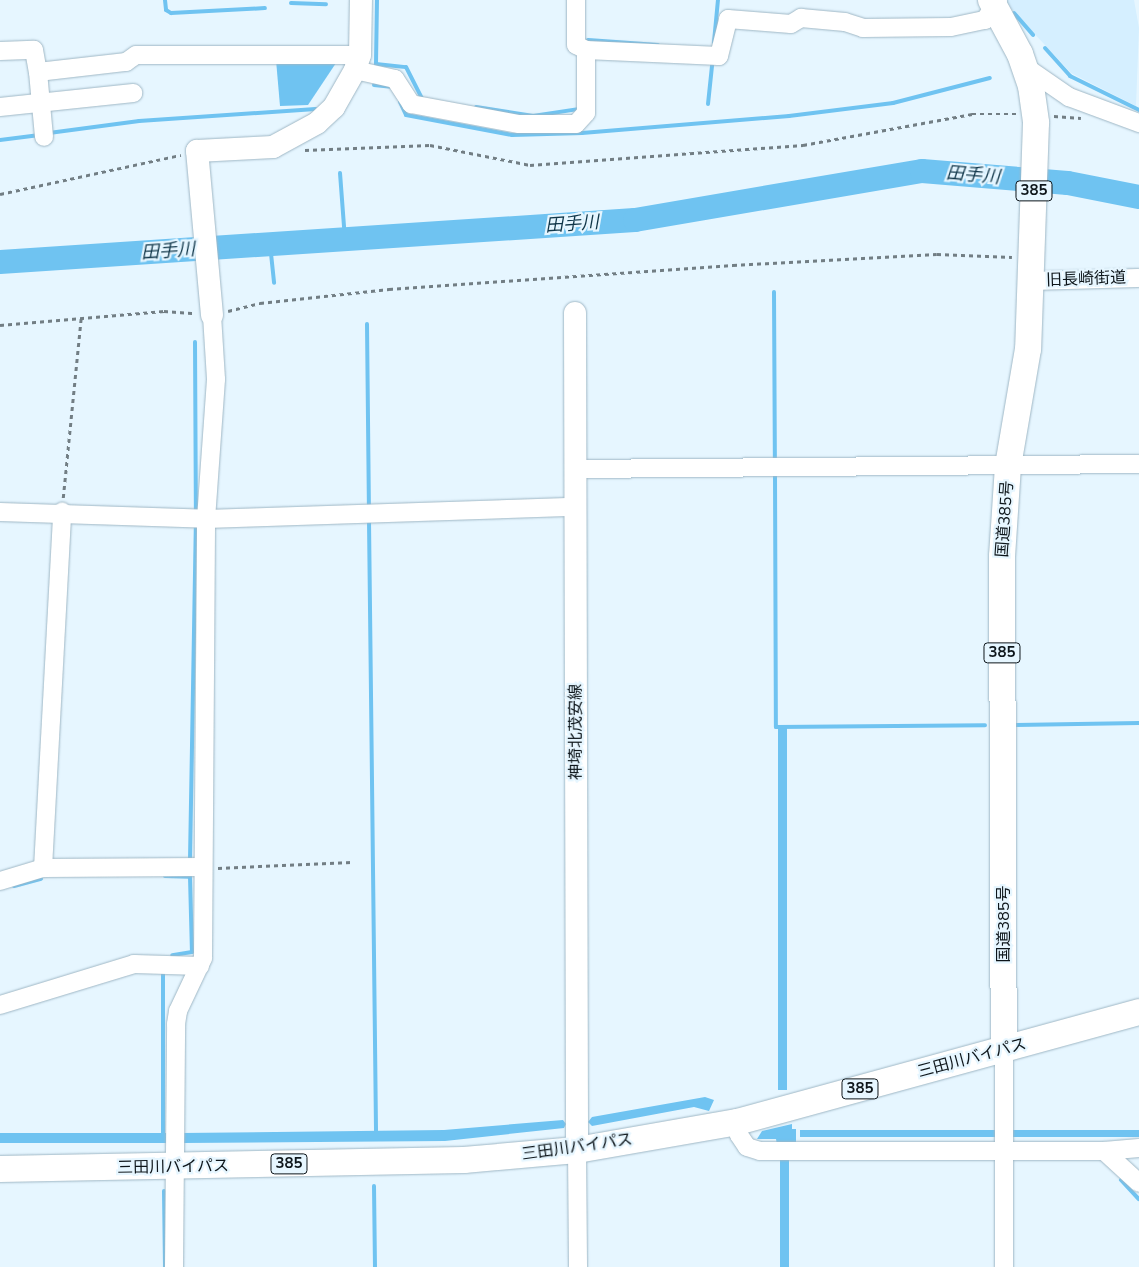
<!DOCTYPE html>
<meta charset="utf-8">
<style>
body{margin:0}
#map{position:relative;width:1139px;height:1267px;overflow:hidden;background:#e6f6ff;font-family:"Nunito Sans","Noto Sans JP",sans-serif}
div>[style]{position:absolute}
.built>*{inset:0;background:#d5efff}
.water>*{inset:0;background:#6fc3f1;transform-origin:0 0}
.stream>*{height:4px;margin:-2px;padding:0 2px;transform-origin:2px;border-radius:2px;background:#6fc3f1}
.river>*{height:24px;margin:-12px;padding:0 12px;transform-origin:12px;border-radius:12px;background:#6fc3f1}
.path>*{height:2.5px;margin-top:-1.25px;transform-origin:0;background:repeating-linear-gradient(90deg,#727e84 0 4px,transparent 0 8px)}
.roads{filter:drop-shadow(0 0 1px #9fb7c5) drop-shadow(0 0 1px #9fb7c5)}
.minor>*{height:18px;margin:-9px;padding:0 9px;transform-origin:9px;border-radius:9px;background:#fff}
.major>*{height:22px;margin:-11px;padding:0 11px;transform-origin:11px;border-radius:11px;background:#fff}
.highway>*{height:26px;margin:-13px;padding:0 13px;transform-origin:13px;border-radius:13px;background:#fff}
span{translate:-50% -50%;white-space:nowrap;text-align:center;line-height:1.15;-webkit-text-stroke:4.5px #e6f6ff;paint-order:stroke}
.shield-label span{padding:1px 4px;background:#e6f6ff;border:1px solid;border-radius:4px;-webkit-text-stroke-width:0}
.shield-label{font-size:15px;color:#0d151a;font-weight:700}
.street-label{font-size:16px;color:#0d151a}
.water-label{font-size:18px;color:#103649;font-style:italic}
</style>
<div id="map">
<div class="built">
<div style="clip-path:polygon(1003px 0,1134px 0,1139px 28px,1136px 106px,1071px 73px)"></div>
</div>
<div class="water">
<div style="clip-path:polygon(276px 60px,338px 60px,308px 105px,280px 106px)"></div>
<div style="left:778px;top:725px;width:9px;height:365px"></div>
<div style="clip-path:polygon(705px 1097px,714px 1100px,709px 1111px,694px 1107px,592px 1126px,588px 1122px,592px 1117px)"></div>
<div style="clip-path:polygon(563px 1120px,566px 1124px,564px 1128px,445px 1141px,182px 1143px,182px 1133px,444px 1130px)"></div>
<div style="clip-path:polygon(792px 1124px,792px 1129px,796px 1129px,796px 1144px,777px 1145px,776px 1139px,757px 1139px,762px 1131px)"></div>
<div style="left:1139px;top:1130px;width:7px;height:339px;rotate:90deg"></div>
<div style="left:170px;top:1133px;width:10px;height:170px;rotate:90deg"></div>
<div style="left:780px;top:1158px;width:9px;height:109px"></div>
</div>
<div class="stream">
<div style="left:165px;top:0;width:10px;rotate:84deg"></div>
<div style="left:166px;top:10px;width:6px;rotate:31deg"></div>
<div style="left:171px;top:13px;width:94px;rotate:-3deg"></div>
<div style="left:377px;top:0;width:64px;rotate:90.9deg"></div>
<div style="left:376px;top:64px;width:30px;rotate:6deg"></div>
<div style="left:406px;top:67px;width:36px;rotate:63deg"></div>
<div style="left:291px;top:3px;width:35px;rotate:2deg"></div>
<div style="left:1014px;top:13px;width:29px;rotate:49deg"></div>
<div style="left:588px;top:40px;width:70px;rotate:4.1deg"></div>
<div style="left:714px;top:42px;width:42px;rotate:-84.6deg"></div>
<div style="left:1045px;top:48px;width:38px;rotate:48deg"></div>
<div style="left:1070px;top:76px;width:77px;rotate:26.2deg"></div>
<div style="left:374px;top:85px;width:20px;rotate:6deg"></div>
<div style="left:400px;top:102px;width:14px;rotate:65deg"></div>
<div style="left:406px;top:115px;width:108px;rotate:10.7deg"></div>
<div style="left:512px;top:135px;width:70px;rotate:-1.6deg"></div>
<div style="left:582px;top:133px;width:208px;rotate:-4.7deg"></div>
<div style="left:789px;top:116px;width:105px;rotate:-7.1deg"></div>
<div style="left:893px;top:103px;width:100px;rotate:-14.5deg"></div>
<div style="left:708px;top:104px;width:39px;rotate:-84deg"></div>
<div style="left:476px;top:107px;width:58px;rotate:9deg"></div>
<div style="left:533px;top:116px;width:47px;rotate:-8.7deg"></div>
<div style="left:49px;top:133px;width:91px;rotate:-7.6deg"></div>
<div style="left:139px;top:121px;width:177px;rotate:-3.9deg"></div>
<div style="left:0;top:140px;width:40px;rotate:-7.1deg"></div>
<div style="left:340px;top:173px;width:66px;rotate:85.7deg"></div>
<div style="left:270px;top:244px;width:39px;rotate:84deg"></div>
<div style="left:774px;top:292px;width:170px;rotate:89.7deg"></div>
<div style="left:367px;top:324px;width:184px;rotate:89.4deg"></div>
<div style="left:195px;top:342px;width:169px;rotate:89.7deg"></div>
<div style="left:775px;top:474px;width:253px;rotate:89.8deg"></div>
<div style="left:776px;top:727px;width:209px;rotate:-0.5deg"></div>
<div style="left:369px;top:521px;width:610px;rotate:89.34deg"></div>
<div style="left:1016px;top:725px;width:123px;rotate:-0.9deg"></div>
<div style="left:190px;top:860px;width:335px;rotate:-89deg"></div>
<div style="left:165px;top:876px;width:25px;rotate:2deg"></div>
<div style="left:190px;top:877px;width:75px;rotate:88.5deg"></div>
<div style="left:192px;top:952px;width:20px;rotate:171deg"></div>
<div style="left:14px;top:886px;width:28px;rotate:-15deg"></div>
<div style="left:163px;top:973px;width:160px;rotate:90deg"></div>
<div style="left:1121px;top:1180px;width:26px;rotate:47deg"></div>
<div style="left:374px;top:1186px;width:81px;rotate:89.3deg"></div>
<div style="left:164px;top:1191px;width:76px;rotate:89.2deg"></div>
</div>
<div class="river">
<div style="left:0;top:262px;width:636px;rotate:-3.78deg"></div>
<div style="left:635px;top:220px;width:291px;rotate:-9.7deg"></div>
<div style="left:922px;top:171px;width:146px;rotate:4.7deg"></div>
<div style="left:1068px;top:183px;width:72px;rotate:11.2deg"></div>
</div>
<div class="path">
<div style="left:1054px;top:116px;width:27px;rotate:4deg"></div>
<div style="left:305px;top:150px;width:125px;rotate:-2.3deg"></div>
<div style="left:430px;top:145px;width:102px;rotate:11.3deg"></div>
<div style="left:530px;top:165px;width:274px;rotate:-4.2deg"></div>
<div style="left:803px;top:145px;width:172px;rotate:-10.4deg"></div>
<div style="left:972px;top:114px;width:44px"></div>
<div style="left:0;top:194px;width:185px;rotate:-12.2deg"></div>
<div style="left:228px;top:311px;width:33px;rotate:-14deg"></div>
<div style="left:260px;top:303px;width:130px;rotate:-6.2deg"></div>
<div style="left:389px;top:289px;width:345px;rotate:-4deg"></div>
<div style="left:733px;top:265px;width:204px;rotate:-3.1deg"></div>
<div style="left:937px;top:254px;width:75px;rotate:2.3deg"></div>
<div style="left:0;top:325px;width:165px;rotate:-4.9deg"></div>
<div style="left:164px;top:311px;width:31px;rotate:4deg"></div>
<div style="left:63px;top:498px;width:182px;rotate:-84.3deg"></div>
<div style="left:218px;top:868px;width:134px;rotate:-2.6deg"></div>
</div>
<div class="roads">
<div class="minor">
<div style="left:586px;top:50px;width:133px;rotate:2.6deg"></div>
<div style="left:719px;top:56px;width:38px;rotate:-76deg"></div>
<div style="left:728px;top:19px;width:63px;rotate:4.5deg"></div>
<div style="left:791px;top:24px;width:12px;rotate:-31deg"></div>
<div style="left:801px;top:18px;width:44px;rotate:5.2deg"></div>
<div style="left:845px;top:22px;width:19px;rotate:18deg"></div>
<div style="left:863px;top:28px;width:88px;rotate:-0.7deg"></div>
<div style="left:951px;top:27px;width:35px;rotate:-12deg"></div>
<div style="left:985px;top:20px;width:24px;rotate:-57deg"></div>
<div style="left:0;top:51px;width:34px;rotate:-2deg"></div>
<div style="left:34px;top:50px;width:22px;rotate:80deg"></div>
<div style="left:38px;top:72px;width:89px;rotate:-6.5deg"></div>
<div style="left:126px;top:62px;width:12px;rotate:-35deg"></div>
<div style="left:136px;top:55px;width:224px"></div>
<div style="left:1024px;top:66px;width:55px;rotate:34.6deg"></div>
<div style="left:1069px;top:97px;width:75px;rotate:20.4deg"></div>
<div style="left:355px;top:70px;width:41px;rotate:12.7deg"></div>
<div style="left:395px;top:79px;width:30px;rotate:57deg"></div>
<div style="left:411px;top:104px;width:110px;rotate:10.5deg"></div>
<div style="left:519px;top:124px;width:57px"></div>
<div style="left:576px;top:124px;width:15px;rotate:-48deg"></div>
<div style="left:586px;top:113px;width:63px;rotate:-90deg"></div>
<div style="left:586px;top:50px;width:11px;rotate:-153deg"></div>
<div style="left:576px;top:45px;width:45px;rotate:-90deg"></div>
<div style="left:38px;top:72px;width:65px;rotate:84.7deg"></div>
<div style="left:0;top:107px;width:134px;rotate:-6deg"></div>
<div style="left:1032px;top:281px;width:107px;rotate:-1.6deg"></div>
<div style="left:575px;top:469px;width:564px;rotate:-0.51deg"></div>
<div style="left:0;top:512px;width:206px;rotate:1.9deg"></div>
<div style="left:206px;top:519px;width:369px;rotate:-1.9deg"></div>
<div style="left:43px;top:868px;width:357px;rotate:-86.9deg"></div>
<div style="left:0;top:881px;width:45px;rotate:-16.8deg"></div>
<div style="left:43px;top:868px;width:159px;rotate:-0.4deg"></div>
<div style="left:0;top:1005px;width:140px;rotate:-17deg"></div>
<div style="left:134px;top:964px;width:66px;rotate:1.7deg"></div>
<div style="left:737px;top:1122px;width:13px;rotate:81deg"></div>
<div style="left:739px;top:1135px;width:14px;rotate:56deg"></div>
<div style="left:747px;top:1147px;width:14px;rotate:17deg"></div>
<div style="left:760px;top:1151px;width:344px"></div>
<div style="left:1104px;top:1151px;width:35px;rotate:-5deg"></div>
<div style="left:577px;top:1150px;width:117px;rotate:89.5deg"></div>
<div style="left:1104px;top:1151px;width:47px;rotate:42.4deg"></div>
<div style="left:174px;top:1267px;width:243px;rotate:-89.5deg"></div>
<div style="left:176px;top:1024px;width:13px;rotate:-81deg"></div>
<div style="left:178px;top:1011px;width:59px;rotate:-64.7deg"></div>
<div style="left:203px;top:958px;width:439px;rotate:-89.6deg"></div>
<div style="left:206px;top:519px;width:140px;rotate:-85.9deg"></div>
<div style="left:216px;top:379px;width:64px;rotate:-93.6deg"></div>
<div style="left:1004px;top:1267px;width:217px;rotate:-90deg"></div>
</div>
<div class="major">
<div style="left:575px;top:313px;width:837px;rotate:89.86deg"></div>
<div style="left:212px;top:315px;width:165px;rotate:-95.2deg"></div>
<div style="left:197px;top:151px;width:76px;rotate:-3deg"></div>
<div style="left:273px;top:147px;width:50px;rotate:-28.6deg"></div>
<div style="left:317px;top:123px;width:23px;rotate:-43deg"></div>
<div style="left:334px;top:107px;width:43px;rotate:-60.4deg"></div>
<div style="left:355px;top:70px;width:16px;rotate:-72deg"></div>
<div style="left:360px;top:55px;width:55px;rotate:-89deg"></div>
</div>
<div class="highway">
<div style="left:991px;top:0;width:61px;rotate:61.8deg"></div>
<div style="left:1020px;top:54px;width:34px;rotate:71deg"></div>
<div style="left:1031px;top:86px;width:37px;rotate:82deg"></div>
<div style="left:1036px;top:123px;width:226px;rotate:92deg"></div>
<div style="left:1028px;top:349px;width:119px;rotate:99.7deg"></div>
<div style="left:1008px;top:466px;width:90px;rotate:93.8deg"></div>
<div style="left:1002px;top:556px;width:494px;rotate:89.8deg"></div>
<div style="left:0;top:1169px;width:464px;rotate:-1.1deg"></div>
<div style="left:464px;top:1160px;width:113px;rotate:-5.1deg"></div>
<div style="left:577px;top:1150px;width:162px;rotate:-9.9deg"></div>
<div style="left:737px;top:1122px;width:417px;rotate:-15.3deg"></div>
</div>
</div>
<div class="shield-label">
<span style="left:1034px;top:191px">385</span>
<span style="left:1002px;top:653px">385</span>
<span style="left:860px;top:1089px">385</span>
<span style="left:289px;top:1164px">385</span>
</div>
<div class="street-label">
<span style="left:1086px;top:279px;rotate:-2deg">旧長崎街道</span>
<span style="left:1005px;top:519px;rotate:-86deg">国道385号</span>
<span style="left:576px;top:732px;rotate:-90deg">神埼北茂安線</span>
<span style="left:1004px;top:924px;rotate:-90deg">国道385号</span>
<span style="left:972px;top:1058px;rotate:-15deg">三田川バイパス</span>
<span style="left:577px;top:1147px;rotate:-8deg">三田川バイパス</span>
<span style="left:173px;top:1167px;rotate:-1deg">三田川バイパス</span>
</div>
<div class="water-label">
<span style="left:973px;top:175px;rotate:5deg">田手川</span>
<span style="left:572px;top:224px;rotate:-4deg">田手川</span>
<span style="left:168px;top:251px;rotate:-4deg">田手川</span>
</div>
</div>
